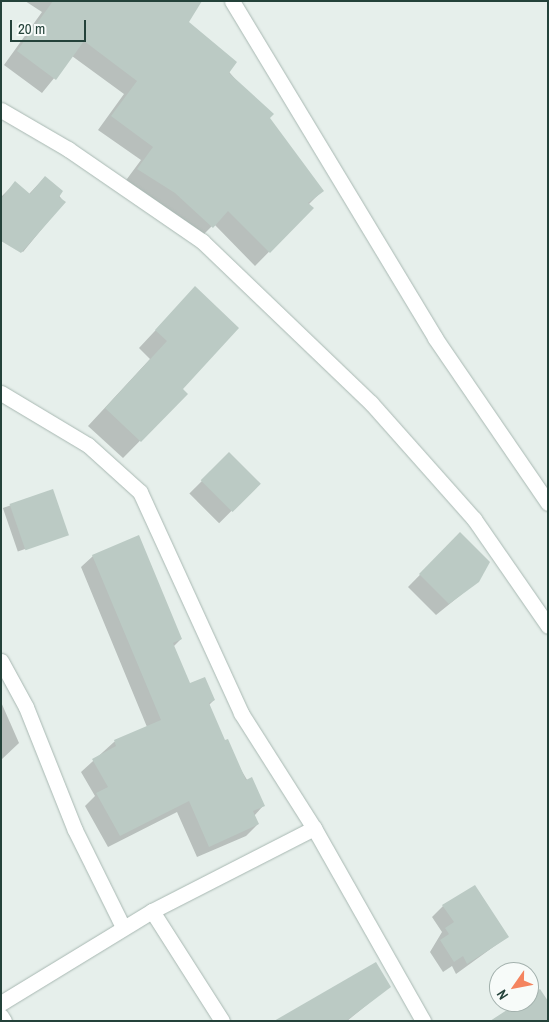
<!DOCTYPE html>
<style>
body{margin:0}
#map{position:relative;width:549px;height:1022px;overflow:hidden;background:#e6efeb;font-family:"Archivo Narrow",sans-serif}
div>[style]{position:absolute}
.shadow>*{inset:0;background:#0003;transform-origin:0 0}
.building>*{inset:0;background:#bbcac4;transform-origin:0 0}
.roads{filter:drop-shadow(0 0 1px #a8b8b2) drop-shadow(0 0 1px #a8b8b2)}
.street>*{height:15px;margin:-7.5px;padding:0 7.5px;transform-origin:7.5px;border-radius:7.5px;background:#fff}
span{translate:-50% -50%;white-space:nowrap;text-align:center;line-height:1.15;-webkit-text-stroke:4.5px #f7fbf9;paint-order:stroke}
.frame{position:absolute;inset:0;border:2px solid #24423a;pointer-events:none}
.north{position:absolute;left:489px;top:962px;width:50px;height:50px;box-sizing:border-box;background:#f7fbf9;border:1px solid #a3b1ad;border-radius:50%;rotate:237deg;font-size:14px;font-weight:700;line-height:20px;text-align:center;color:#24423a}
.north::after{content:'';display:block;margin:auto;width:18px;height:22px;background:#f4845f;clip-path:polygon(50% 0,100% 100%,50% 72%,0 100%)}
.scale{position:absolute;left:10px;top:20px;width:76px;height:22px;box-sizing:border-box;border:2px solid #24423a;border-top:0;padding-left:6px;font-size:15px;line-height:18px;white-space:nowrap;color:#24423a;-webkit-text-stroke:4px #f7fbf9;paint-order:stroke}
</style>
<div id="map">
<div class="shadow">
<div style="clip-path:polygon(25px 1px,192px 1px,187px 22px,268px 118px,322px 191px,308px 205px,312px 208px,255px 266px,214px 224px,198px 240px,124px 183px,141px 160px,98px 130px,124px 94px,72px 56px,42px 93px,4px 65px,42px 12px)"></div>
<div style="clip-path:polygon(45px 177px,64px 202px,23px 252px,1px 235px,1px 197px,15px 183px,29px 194px)"></div>
<div style="clip-path:polygon(195px 288px,181px 389px,186px 394px,123px 458px,88px 426px,150px 359px,139px 348px)"></div>
<div style="left:229px;top:454px;width:42px;height:56px;rotate:45deg"></div>
<div style="left:52px;top:491px;width:46px;height:52px;rotate:71deg"></div>
<div style="clip-path:polygon(460px 534px,478px 581px,436px 615px,408px 587px)"></div>
<div style="clip-path:polygon(93px 556px,181px 639px,173px 647px,189px 685px,214px 700px,209px 705px,224px 742px,263px 806px,254px 816px,258px 824px,246px 836px,197px 857px,177px 812px,108px 847px,85px 806px,95px 796px,81px 772px,114px 742px,147px 727px,81px 567px)"></div>
<div style="clip-path:polygon(1px 702px,19px 743px,1px 760px)"></div>
<div style="clip-path:polygon(443px 906px,507px 937px,456px 974px,452px 966px,443px 972px,430px 952px,442px 932px,432px 917px)"></div>
<div style="clip-path:polygon(390px 986px,347px 1021px,277px 1021px)"></div>
</div>
<div class="building">
<div style="clip-path:polygon(53px 1px,202px 1px,189px 22px,237px 62px,229px 73px,274px 114px,270px 118px,324px 191px,308px 203px,314px 208px,270px 253px,228px 211px,213px 228px,175px 193px,137px 169px,153px 147px,111px 116px,137px 81px,84px 41px,56px 80px,17px 51px)"></div>
<div style="clip-path:polygon(45px 176px,63px 191px,59px 197px,66px 202px,21px 253px,1px 241px,1px 199px,15px 181px,30px 194px)"></div>
<div style="clip-path:polygon(195px 286px,239px 328px,183px 389px,188px 394px,141px 442px,105px 408px,167px 341px,155px 330px)"></div>
<div style="left:229px;top:452px;width:45px;height:40px;rotate:45deg"></div>
<div style="left:53px;top:489px;width:49px;height:46px;rotate:71deg"></div>
<div style="clip-path:polygon(460px 532px,490px 562px,479px 582px,449px 604px,419px 574px)"></div>
<div style="clip-path:polygon(139px 535px,182px 639px,173px 643px,190px 683px,205px 677px,215px 700px,209px 703px,225px 740px,228px 739px,246px 780px,252px 777px,265px 806px,253px 811px,259px 824px,209px 847px,189px 801px,120px 836px,96px 793px,108px 787px,92px 759px,116px 746px,114px 740px,161px 720px,92px 555px)"></div>
<div style="clip-path:polygon(475px 885px,509px 937px,467px 964px,463px 956px,454px 962px,440px 940px,449px 934px,445px 928px,454px 922px,442px 905px)"></div>
<div style="clip-path:polygon(376px 962px,391px 987px,346px 1021px,274px 1021px)"></div>
<div style="clip-path:polygon(540px 989px,548px 1001px,548px 1021px,490px 1021px,519px 1002px,529px 1002px,529px 996px)"></div>
</div>
<div class="roads">
<div class="street">
<div style="left:232px;top:1px;width:393px;rotate:58.9deg"></div>
<div style="left:435px;top:338px;width:200px;rotate:55.6deg"></div>
<div style="left:1px;top:110px;width:78px;rotate:30.2deg"></div>
<div style="left:68px;top:149px;width:163px;rotate:34.5deg"></div>
<div style="left:202px;top:241px;width:234px;rotate:43.8deg"></div>
<div style="left:371px;top:403px;width:155px;rotate:48.4deg"></div>
<div style="left:474px;top:519px;width:130px;rotate:55.3deg"></div>
<div style="left:1px;top:393px;width:101px;rotate:30.9deg"></div>
<div style="left:88px;top:445px;width:70px;rotate:42.1deg"></div>
<div style="left:140px;top:492px;width:243px;rotate:65.4deg"></div>
<div style="left:241px;top:713px;width:136px;rotate:57.6deg"></div>
<div style="left:314px;top:828px;width:222px;rotate:60.5deg"></div>
<div style="left:1px;top:661px;width:52px;rotate:61.5deg"></div>
<div style="left:26px;top:707px;width:132px;rotate:68.3deg"></div>
<div style="left:75px;top:830px;width:108px;rotate:63.7deg"></div>
<div style="left:152px;top:911px;width:130px;rotate:57.5deg"></div>
<div style="left:1px;top:1003px;width:177px;rotate:-31.4deg"></div>
<div style="left:152px;top:911px;width:182px;rotate:-27.1deg"></div>
<div style="left:1px;top:1016px;width:6px;rotate:59deg"></div>
</div>
</div>
<div class="frame"></div>
<div class="north">N</div>
<div class="scale">20 m</div>
</div>
